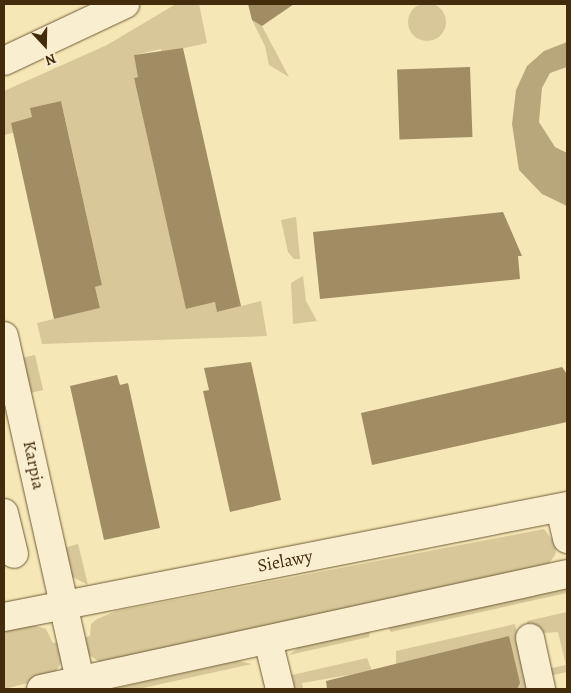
<!DOCTYPE html>
<style>
body{margin:0}
#map{position:relative;width:571px;height:693px;overflow:hidden;background:#f6e7b6;font-family:Alegreya,serif}
div>[style]{position:absolute}
.green>*{inset:0;background:#d7c799;transform-origin:0 0}
.round{border-radius:50%}
.water>*{inset:0;background:#b9a77c}
.building>*{inset:0;background:#a08d64;transform-origin:0 0}
.roads{filter:drop-shadow(0 0 1px #6f5b36) drop-shadow(0 0 1px #6f5b36)}
.minor>*{height:28px;margin:-14px;padding:0 14px;transform-origin:14px;border-radius:14px;background:#f9efd0}
span{translate:-50% -50%;white-space:nowrap;text-align:center;line-height:1.15;-webkit-text-stroke:5px #f9efd0;paint-order:stroke}
.street-label{font-size:18px;color:#422c0c}
.frame{position:absolute;inset:0;border:5px solid #422c0c;pointer-events:none}
.north{position:absolute;left:20px;top:20px;width:50px;height:50px;-webkit-text-stroke:4px #f9efd0;paint-order:stroke;rotate:159deg;font-size:14px;font-weight:700;line-height:20px;text-align:center;color:#422c0c}
.north::after{content:'';display:block;margin:auto;width:18px;height:22px;background:#422c0c;clip-path:polygon(50% 0,100% 100%,50% 72%,0 100%)}
</style>
<div id="map">
<div class="green">
<div class="round" style="left:408px;top:3px;width:38px;height:38px"></div>
<div style="clip-path:polygon(176px 4px,199px 4px,207px 43px,162px 53px,161px 49px,134px 55px,142px 76px,134px 78px,187px 309px,215px 302px,218px 312px,261px 301px,267px 336px,42px 344px,37px 323px,100px 308px,95px 287px,102px 285px,81px 191px,74px 192px,78px 176px,61px 101px,31px 108px,32px 117px,11px 123px,16px 132px,4px 135px,4px 91px,107px 45px)"></div>
<div style="clip-path:polygon(252px 20px,262px 26px,289px 77px,269px 65px,265px 46px)"></div>
<div style="clip-path:polygon(296px 217px,300px 259px,294px 259px,288px 252px,281px 220px)"></div>
<div style="clip-path:polygon(303px 276px,306px 301px,317px 321px,293px 324px,291px 283px)"></div>
<div style="left:35px;top:355px;width:36px;height:15px;rotate:77deg"></div>
<div style="clip-path:polygon(544px 529px,557px 546px,555px 555px,545px 569px,104px 665px,88px 654px,82px 638px,90px 636px,91px 624px,97px 619px,116px 611px)"></div>
<div style="clip-path:polygon(78px 544px,88px 585px,71px 576px,64px 548px)"></div>
<div style="clip-path:polygon(567px 589px,567px 593px,391px 632px,388px 627px)"></div>
<div style="clip-path:polygon(567px 612px,567px 672px,549px 676px,548px 669px,566px 665px,558px 632px,529px 634px,527px 621px)"></div>
<div style="clip-path:polygon(29px 624px,46px 629px,53px 643px,61px 642px,63px 660px,52px 677px,4px 689px,4px 629px)"></div>
<div style="clip-path:polygon(515px 624px,530px 689px,517px 689px,509px 636px,396px 665px,396px 651px)"></div>
<div style="clip-path:polygon(370px 631px,369px 637px,289px 655px,299px 647px)"></div>
<div style="clip-path:polygon(367px 658px,372px 671px,302px 683px,303px 689px,295px 689px,292px 675px)"></div>
<div style="clip-path:polygon(238px 661px,252px 664px,138px 689px,112px 689px)"></div>
</div>
<div class="water">
<div style="clip-path:polygon(567px 42px,567px 67px,550px 73px,542px 88px,539px 122px,555px 147px,567px 153px,567px 206px,542px 194px,519px 170px,512px 124px,516px 90px,527px 66px,544px 51px)"></div>
</div>
<div class="building">
<div style="clip-path:polygon(248px 4px,294px 4px,262px 26px,252px 20px)"></div>
<div style="clip-path:polygon(183px 48px,241px 306px,217px 312px,215px 302px,186px 309px,134px 78px,138px 77px,134px 55px)"></div>
<div style="left:470px;top:67px;width:70px;height:73px;rotate:88deg"></div>
<div style="clip-path:polygon(61px 101px,102px 285px,95px 287px,100px 308px,54px 319px,11px 123px,32px 117px,30px 108px)"></div>
<div style="clip-path:polygon(503px 212px,522px 256px,518px 256px,520px 279px,320px 299px,313px 232px)"></div>
<div style="clip-path:polygon(251px 362px,281px 500px,230px 512px,203px 391px,209px 390px,204px 368px)"></div>
<div style="clip-path:polygon(562px 367px,567px 374px,567px 422px,372px 465px,361px 413px)"></div>
<div style="clip-path:polygon(117px 375px,120px 385px,128px 383px,160px 528px,104px 540px,70px 386px)"></div>
<div style="clip-path:polygon(509px 636px,520px 683px,517px 689px,327px 689px,326px 681px)"></div>
</div>
<div class="roads">
<div class="minor">
<div style="left:4px;top:61px;width:134px;rotate:-25.2deg"></div>
<div style="left:4px;top:336px;width:265px;rotate:77.4deg"></div>
<div style="left:560px;top:508px;width:32px;rotate:77deg"></div>
<div style="left:4px;top:513px;width:42px;rotate:76.3deg"></div>
<div style="left:63px;top:604px;width:78px;rotate:77.4deg"></div>
<div style="left:4px;top:617px;width:574px;rotate:-11.15deg"></div>
<div style="left:530px;top:638px;width:52px;rotate:77.8deg"></div>
<div style="left:268px;top:640px;width:50px;rotate:76.2deg"></div>
<div style="left:41px;top:689px;width:538px;rotate:-12.33deg"></div>
</div>
</div>
<div class="street-label">
<span style="left:34px;top:465px;rotate:78deg">Karpia</span>
<span style="left:285px;top:561px;rotate:-11deg">Sielawy</span>
</div>
<div class="frame"></div>
<div class="north">N</div>
</div>
